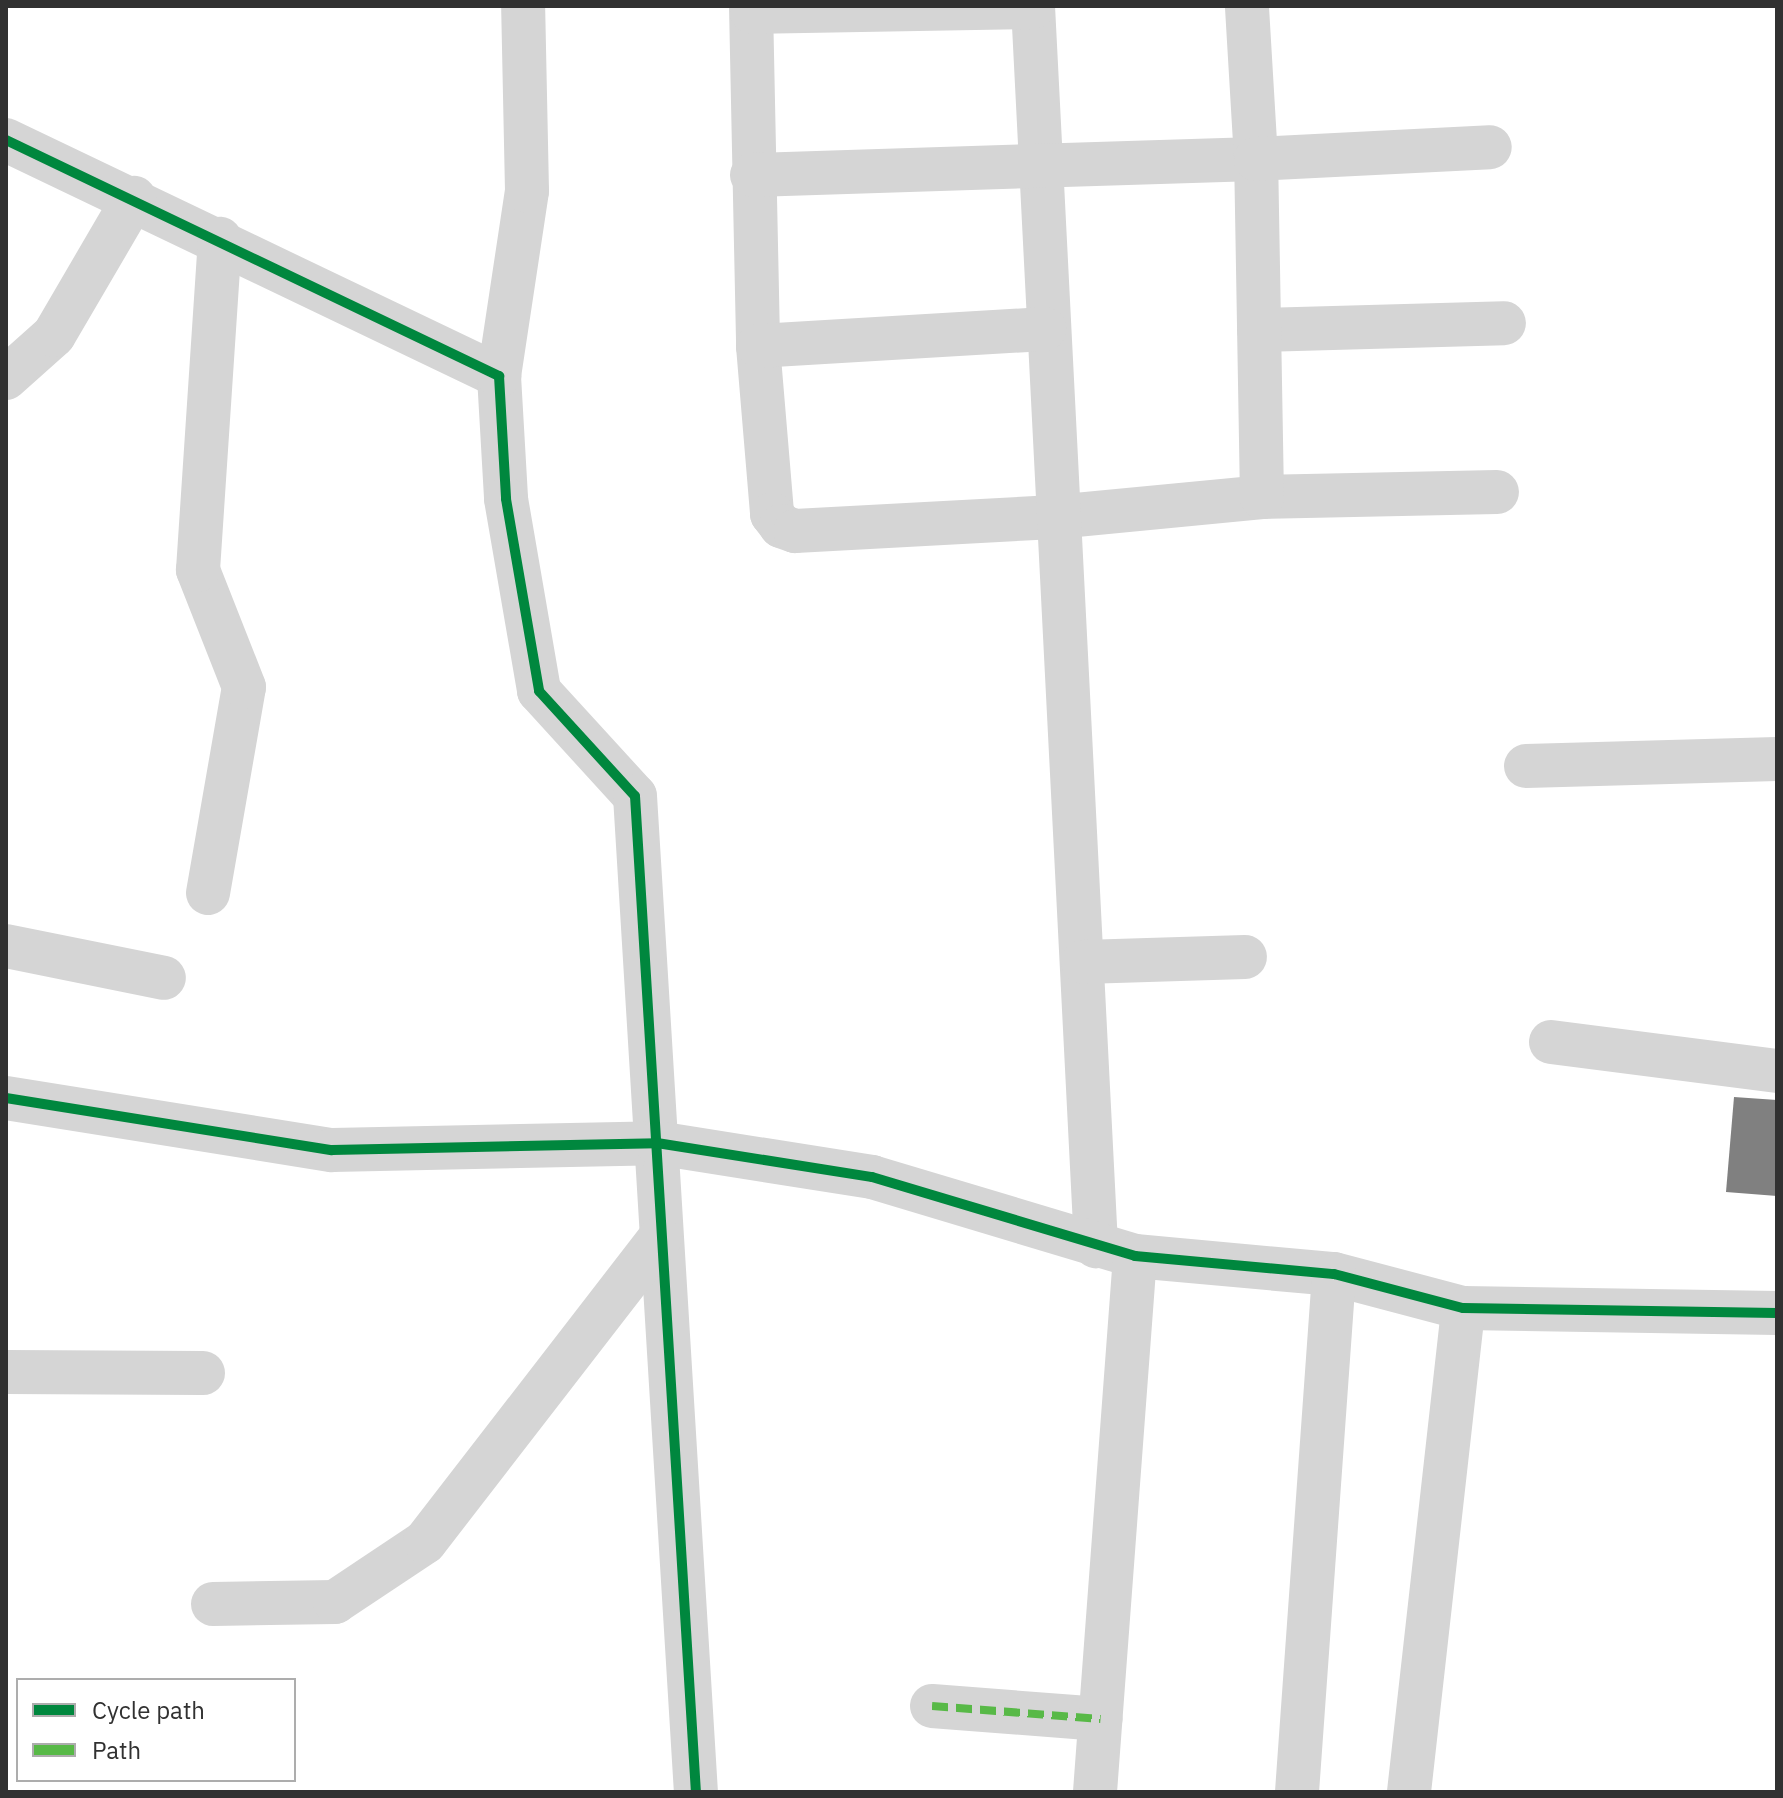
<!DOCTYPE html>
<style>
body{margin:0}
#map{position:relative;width:1783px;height:1798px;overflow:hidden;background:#fff;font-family:"IBM Plex Sans",sans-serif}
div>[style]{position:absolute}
.building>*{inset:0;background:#808080}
.minor>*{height:44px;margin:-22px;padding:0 22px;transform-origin:22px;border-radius:22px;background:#d5d5d5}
.quiet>*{height:8px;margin-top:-4px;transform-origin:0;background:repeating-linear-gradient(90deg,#58b947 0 16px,transparent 0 24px)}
.cycleway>*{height:10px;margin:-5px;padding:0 5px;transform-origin:5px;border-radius:5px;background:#00873e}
span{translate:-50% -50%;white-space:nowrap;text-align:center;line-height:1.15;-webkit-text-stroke:8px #fff;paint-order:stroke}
.frame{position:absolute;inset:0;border:8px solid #313131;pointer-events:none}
.legend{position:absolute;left:16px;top:1678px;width:280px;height:104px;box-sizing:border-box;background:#fff;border:2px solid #adadad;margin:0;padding:10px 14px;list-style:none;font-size:24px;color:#313131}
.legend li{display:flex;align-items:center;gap:16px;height:40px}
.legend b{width:40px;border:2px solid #adadad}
</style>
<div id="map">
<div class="building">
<div style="clip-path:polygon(1734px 1097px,1777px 1100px,1777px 1196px,1726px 1192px)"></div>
</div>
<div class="minor">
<div style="left:751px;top:6px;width:340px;rotate:88.8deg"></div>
<div style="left:758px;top:346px;width:169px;rotate:85.2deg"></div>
<div style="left:772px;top:514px;width:15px;rotate:53deg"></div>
<div style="left:781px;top:526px;width:15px;rotate:20deg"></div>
<div style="left:795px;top:531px;width:260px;rotate:-3.1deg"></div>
<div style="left:1055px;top:517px;width:208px;rotate:-5.5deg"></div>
<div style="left:1262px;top:497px;width:235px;rotate:-1.2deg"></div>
<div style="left:1033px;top:6px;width:1242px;rotate:87.09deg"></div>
<div style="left:752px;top:12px;width:281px;rotate:-1deg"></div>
<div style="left:6px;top:140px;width:547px;rotate:25.58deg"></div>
<div style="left:499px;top:376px;width:123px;rotate:86.7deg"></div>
<div style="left:506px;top:499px;width:195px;rotate:80.2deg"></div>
<div style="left:539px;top:691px;width:142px;rotate:47.6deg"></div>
<div style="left:635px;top:796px;width:998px;rotate:86.5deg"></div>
<div style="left:752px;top:175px;width:504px;rotate:-1.82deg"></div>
<div style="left:1256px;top:159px;width:153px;rotate:-93.4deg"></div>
<div style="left:1259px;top:330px;width:245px;rotate:-1.6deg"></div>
<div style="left:758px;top:346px;width:287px;rotate:-3.4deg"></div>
<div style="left:499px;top:376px;width:187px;rotate:-81.4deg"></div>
<div style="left:527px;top:191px;width:185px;rotate:-91.2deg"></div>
<div style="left:6px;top:378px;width:64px;rotate:-41.9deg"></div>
<div style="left:54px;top:335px;width:159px;rotate:-59.7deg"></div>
<div style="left:1262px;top:497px;width:338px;rotate:-91deg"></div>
<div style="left:1256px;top:159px;width:234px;rotate:-2.9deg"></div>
<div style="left:1526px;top:766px;width:251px;rotate:-1.6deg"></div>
<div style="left:208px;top:893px;width:209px;rotate:-80.1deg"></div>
<div style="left:244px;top:687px;width:126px;rotate:-111.5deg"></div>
<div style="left:198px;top:570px;width:332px;rotate:-86.2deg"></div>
<div style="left:6px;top:946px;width:161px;rotate:11.4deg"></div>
<div style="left:1083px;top:962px;width:162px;rotate:-1.8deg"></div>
<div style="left:1551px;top:1042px;width:228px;rotate:7.3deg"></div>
<div style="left:6px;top:1098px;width:330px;rotate:9.1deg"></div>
<div style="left:332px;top:1150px;width:325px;rotate:-1.2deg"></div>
<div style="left:657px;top:1143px;width:218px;rotate:9deg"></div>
<div style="left:872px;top:1177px;width:275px;rotate:16.7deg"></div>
<div style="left:1135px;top:1256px;width:200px;rotate:5.2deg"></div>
<div style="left:1334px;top:1274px;width:133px;rotate:14.8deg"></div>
<div style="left:1463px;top:1308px;width:314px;rotate:0.9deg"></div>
<div style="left:6px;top:1372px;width:197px;rotate:0.3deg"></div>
<div style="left:213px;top:1604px;width:122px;rotate:-0.9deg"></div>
<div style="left:335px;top:1602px;width:108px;rotate:-33.7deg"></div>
<div style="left:425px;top:1542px;width:383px;rotate:-52.3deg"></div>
<div style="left:932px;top:1706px;width:169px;rotate:4.4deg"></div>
<div style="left:1095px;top:1792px;width:537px;rotate:-85.73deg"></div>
<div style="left:1297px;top:1792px;width:519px;rotate:-85.91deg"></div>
<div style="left:1409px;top:1792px;width:487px;rotate:-83.6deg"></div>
</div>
<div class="quiet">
<div style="left:932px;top:1706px;width:169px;rotate:4.4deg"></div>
</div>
<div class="cycleway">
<div style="left:6px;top:140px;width:547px;rotate:25.58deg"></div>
<div style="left:499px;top:376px;width:123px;rotate:86.7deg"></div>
<div style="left:506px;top:499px;width:195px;rotate:80.2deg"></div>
<div style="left:539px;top:691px;width:142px;rotate:47.6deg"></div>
<div style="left:635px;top:796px;width:998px;rotate:86.5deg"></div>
<div style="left:6px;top:1098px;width:330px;rotate:9.1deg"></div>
<div style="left:332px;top:1150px;width:325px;rotate:-1.2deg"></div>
<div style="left:657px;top:1143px;width:218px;rotate:9deg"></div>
<div style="left:872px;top:1177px;width:275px;rotate:16.7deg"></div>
<div style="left:1135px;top:1256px;width:200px;rotate:5.2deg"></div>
<div style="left:1334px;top:1274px;width:133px;rotate:14.8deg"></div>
<div style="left:1463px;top:1308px;width:314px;rotate:0.9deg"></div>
</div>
<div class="frame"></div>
<ul class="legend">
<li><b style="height:10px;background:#00873e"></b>Cycle path</li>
<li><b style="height:10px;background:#58b947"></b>Path</li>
</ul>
</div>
